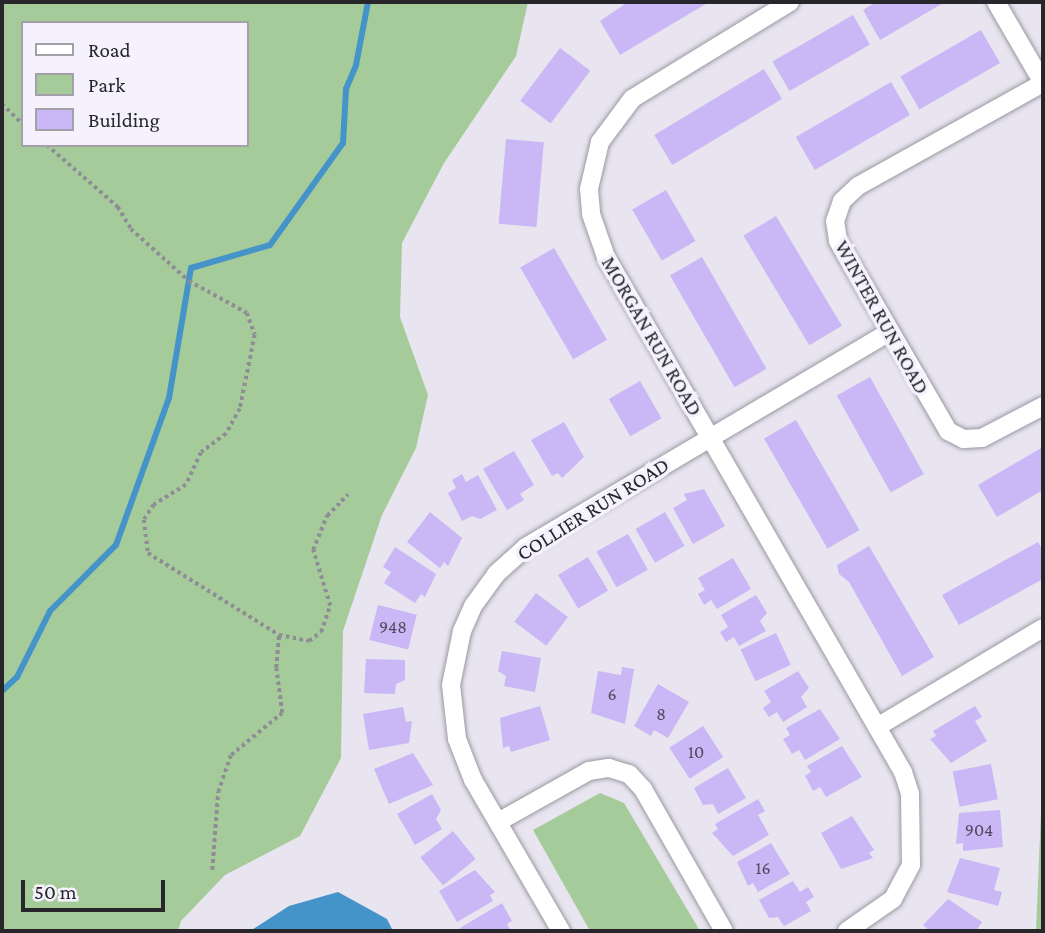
<!DOCTYPE html>
<style>
body{margin:0}
#map{position:relative;width:1045px;height:933px;overflow:hidden;background:#e8e5f0;font-family:"Crimson Pro",serif}
div>[style]{position:absolute}
.green>*{inset:0;background:#a6cb9b}
.water>*{inset:0;background:#4493c9}
.stream>*{height:6px;margin:-3px;padding:0 3px;transform-origin:3px;border-radius:3px;background:#4493c9}
.building>*{inset:0;background:#c9b7f6;transform-origin:0 0}
.path>*{height:3.5px;margin-top:-1.75px;transform-origin:0;background:repeating-linear-gradient(90deg,#8e8c94 0 3.5px,transparent 0 7px)}
.roads{filter:drop-shadow(0 0 2px #9b98a2) drop-shadow(0 0 2px #9b98a2)}
.street>*{height:18px;margin:-9px;padding:0 9px;transform-origin:9px;border-radius:9px;background:#fff}
span{translate:-50% -50%;white-space:nowrap;text-align:center;line-height:1.15;-webkit-text-stroke:7px #f5f2fe;paint-order:stroke}
.number-label{font-size:18px;color:#504a5d}
.number-label span{-webkit-text-stroke-width:0}
.street-label{font-size:21px;color:#27262a}
.frame{position:absolute;inset:0;border:4px solid #27262a;pointer-events:none}
.legend{position:absolute;left:21px;top:21px;width:228px;height:126px;box-sizing:border-box;background:#f5f2fe;border:2px solid #a3a0a9;margin:0;padding:9px 12px;list-style:none;font-size:21px;color:#27262a}
.legend li{display:flex;align-items:center;gap:14px;height:35px}
.legend b{width:35px;border:2px solid #a3a0a9}
.scale{position:absolute;left:21px;top:880px;width:144px;height:32px;box-sizing:border-box;border:4px solid #27262a;border-top:0;padding-left:9px;font-size:21px;line-height:24px;white-space:nowrap;color:#27262a;-webkit-text-stroke:5px #f5f2fe;paint-order:stroke}
</style>
<div id="map">
<div class="green">
<div style="clip-path:polygon(evenodd,2px 2px,528px 2px,516px 56px,444px 163px,402px 243px,400px 317px,428px 395px,416px 448px,382px 515px,343px 631px,341px 758px,300px 836px,225px 875px,181px 921px,178px 931px,2px 931px,2px 2px,23px 23px,247px 23px,247px 145px,23px 145px,23px 23px)"></div>
<div style="clip-path:polygon(600px 793px,624px 803px,700px 931px,590px 931px,533px 830px)"></div>
<div style="clip-path:polygon(1043px 810px,1043px 931px,1036px 931px,1041px 812px)"></div>
</div>
<div class="water">
<div style="clip-path:polygon(338px 892px,387px 919px,393px 931px,250px 931px,289px 906px)"></div>
</div>
<div class="stream">
<div style="left:2px;top:691px;width:21px;rotate:-43deg"></div>
<div style="left:17px;top:677px;width:74px;rotate:-63.4deg"></div>
<div style="left:50px;top:611px;width:93px;rotate:-45deg"></div>
<div style="left:116px;top:545px;width:156px;rotate:-70.2deg"></div>
<div style="left:169px;top:398px;width:132px;rotate:-80.4deg"></div>
<div style="left:191px;top:268px;width:82px;rotate:-16.2deg"></div>
<div style="left:270px;top:245px;width:125px;rotate:-54.4deg"></div>
<div style="left:343px;top:143px;width:54px;rotate:-86.8deg"></div>
<div style="left:346px;top:89px;width:26px;rotate:-67deg"></div>
<div style="left:356px;top:65px;width:64px;rotate:-79.2deg"></div>
</div>
<div class="building">
<div style="clip-path:polygon(628px 2px,709px 2px,620px 55px,600px 21px)"></div>
<div style="clip-path:polygon(876px 2px,945px 2px,880px 40px,863px 10px)"></div>
<div style="left:853px;top:15px;width:34px;height:93px;rotate:60deg"></div>
<div style="left:981px;top:30px;width:38px;height:93px;rotate:60deg"></div>
<div style="left:560px;top:48px;width:38px;height:66px;rotate:37deg"></div>
<div style="left:764px;top:69px;width:35px;height:128px;rotate:59deg"></div>
<div style="left:891px;top:82px;width:38px;height:110px;rotate:60deg"></div>
<div style="left:506px;top:139px;width:38px;height:85px;rotate:5deg"></div>
<div style="left:666px;top:190px;width:59px;height:39px;rotate:60deg"></div>
<div style="left:776px;top:216px;width:128px;height:38px;rotate:59deg"></div>
<div style="left:554px;top:248px;width:106px;height:39px;rotate:60deg"></div>
<div style="left:702px;top:257px;width:129px;height:37px;rotate:60deg"></div>
<div style="left:870px;top:377px;width:111px;height:38px;rotate:61deg"></div>
<div style="left:640px;top:381px;width:43px;height:36px;rotate:60deg"></div>
<div style="left:796px;top:420px;width:127px;height:37px;rotate:60deg"></div>
<div style="clip-path:polygon(564px 422px,584px 457px,562px 478px,558px 473px,552px 476px,531px 440px)"></div>
<div style="clip-path:polygon(1043px 447px,1043px 490px,997px 517px,978px 485px)"></div>
<div style="clip-path:polygon(514px 451px,534px 485px,520px 494px,524px 500px,507px 510px,483px 469px)"></div>
<div style="clip-path:polygon(462px 474px,466px 482px,478px 475px,497px 510px,480px 519px,472px 516px,462px 521px,448px 493px,456px 488px,452px 480px)"></div>
<div style="clip-path:polygon(704px 489px,725px 526px,693px 544px,673px 508px,687px 500px,684px 494px)"></div>
<div style="clip-path:polygon(430px 512px,462px 538px,448px 566px,444px 562px,440px 568px,407px 542px)"></div>
<div style="left:665px;top:512px;width:39px;height:34px;rotate:60deg"></div>
<div style="left:628px;top:534px;width:41px;height:36px;rotate:61deg"></div>
<div style="clip-path:polygon(1038px 542px,1043px 551px,1043px 579px,959px 625px,942px 595px)"></div>
<div style="clip-path:polygon(869px 546px,934px 657px,902px 676px,849px 582px,839px 574px,837px 565px)"></div>
<div style="clip-path:polygon(395px 547px,436px 574px,425px 597px,421px 594px,415px 603px,384px 583px,391px 572px,383px 567px)"></div>
<div style="left:588px;top:557px;width:39px;height:35px;rotate:59deg"></div>
<div style="clip-path:polygon(733px 558px,751px 589px,717px 609px,711px 600px,704px 605px,698px 594px,705px 590px,698px 578px)"></div>
<div style="left:536px;top:593px;width:40px;height:36px;rotate:37deg"></div>
<div style="clip-path:polygon(756px 595px,767px 613px,760px 621px,766px 631px,739px 646px,734px 637px,726px 642px,720px 632px,728px 627px,721px 615px)"></div>
<div style="left:378px;top:605px;width:40px;height:36px;rotate:14deg"></div>
<div style="left:776px;top:633px;width:35px;height:39px;rotate:65deg"></div>
<div style="clip-path:polygon(502px 651px,541px 658px,535px 692px,504px 686px,506px 676px,498px 671px)"></div>
<div style="clip-path:polygon(366px 659px,405px 660px,405px 680px,396px 684px,395px 694px,364px 693px)"></div>
<div style="clip-path:polygon(622px 667px,634px 669px,625px 724px,591px 713px,598px 671px,621px 675px)"></div>
<div style="clip-path:polygon(798px 671px,809px 688px,801px 697px,807px 707px,783px 722px,777px 712px,769px 717px,763px 708px,771px 702px,764px 691px)"></div>
<div style="clip-path:polygon(658px 684px,689px 702px,668px 738px,654px 730px,651px 736px,634px 726px)"></div>
<div style="clip-path:polygon(540px 706px,550px 740px,511px 752px,509px 746px,503px 748px,500px 718px)"></div>
<div style="clip-path:polygon(975px 706px,982px 717px,975px 721px,987px 741px,951px 763px,930px 739px,936px 736px,933px 731px)"></div>
<div style="clip-path:polygon(403px 707px,406px 722px,412px 721px,409px 743px,369px 750px,363px 714px)"></div>
<div style="clip-path:polygon(820px 709px,840px 739px,805px 760px,799px 750px,792px 754px,783px 739px,790px 735px,786px 728px)"></div>
<div style="left:703px;top:726px;width:37px;height:40px;rotate:57deg"></div>
<div style="clip-path:polygon(842px 746px,862px 777px,826px 797px,820px 787px,813px 791px,805px 776px,811px 772px,807px 766px)"></div>
<div style="clip-path:polygon(413px 753px,433px 785px,389px 804px,374px 769px)"></div>
<div style="left:991px;top:764px;width:36px;height:39px;rotate:79deg"></div>
<div style="clip-path:polygon(728px 768px,746px 798px,718px 814px,713px 804px,703px 805px,694px 788px)"></div>
<div style="clip-path:polygon(432px 794px,441px 810px,436px 819px,442px 829px,415px 845px,397px 814px)"></div>
<div style="clip-path:polygon(758px 799px,765px 811px,758px 815px,769px 835px,733px 856px,712px 833px,718px 829px,715px 824px)"></div>
<div style="clip-path:polygon(1000px 810px,1003px 847px,963px 851px,963px 843px,956px 844px,959px 813px)"></div>
<div style="clip-path:polygon(852px 816px,874px 850px,869px 853px,873px 858px,841px 869px,821px 833px)"></div>
<div style="left:453px;top:831px;width:36px;height:42px;rotate:51deg"></div>
<div style="clip-path:polygon(771px 843px,790px 874px,758px 892px,753px 883px,748px 886px,737px 862px)"></div>
<div style="clip-path:polygon(960px 858px,1000px 868px,994px 890px,1002px 892px,998px 906px,947px 892px)"></div>
<div style="clip-path:polygon(475px 870px,495px 892px,490px 895px,493px 901px,457px 922px,439px 891px)"></div>
<div style="clip-path:polygon(793px 881px,800px 892px,808px 887px,814px 897px,806px 902px,811px 911px,784px 926px,778px 917px,769px 918px,759px 900px)"></div>
<div style="clip-path:polygon(948px 899px,982px 922px,976px 931px,930px 931px,923px 925px)"></div>
<div style="clip-path:polygon(502px 903px,512px 921px,507px 924px,511px 931px,462px 931px,460px 928px)"></div>
</div>
<div class="path">
<div style="left:2px;top:104px;width:29px;rotate:44deg"></div>
<div style="left:47px;top:145px;width:94px;rotate:41.1deg"></div>
<div style="left:118px;top:207px;width:26px;rotate:59deg"></div>
<div style="left:131px;top:229px;width:78px;rotate:41.9deg"></div>
<div style="left:189px;top:281px;width:66px;rotate:28.9deg"></div>
<div style="left:247px;top:313px;width:23px;rotate:70deg"></div>
<div style="left:255px;top:335px;width:76px;rotate:101.5deg"></div>
<div style="left:240px;top:409px;width:29px;rotate:119deg"></div>
<div style="left:226px;top:434px;width:31px;rotate:143deg"></div>
<div style="left:201px;top:453px;width:35px;rotate:115deg"></div>
<div style="left:186px;top:485px;width:38px;rotate:148deg"></div>
<div style="left:154px;top:505px;width:18px;rotate:124deg"></div>
<div style="left:144px;top:520px;width:33px;rotate:83deg"></div>
<div style="left:148px;top:553px;width:155px;rotate:32deg"></div>
<div style="left:279px;top:635px;width:31px;rotate:11deg"></div>
<div style="left:309px;top:641px;width:15px;rotate:-37deg"></div>
<div style="left:321px;top:632px;width:28px;rotate:-71deg"></div>
<div style="left:330px;top:606px;width:59px;rotate:-106.9deg"></div>
<div style="left:313px;top:550px;width:37px;rotate:-68deg"></div>
<div style="left:327px;top:516px;width:30px;rotate:-46deg"></div>
<div style="left:212px;top:870px;width:78px;rotate:-85.6deg"></div>
<div style="left:218px;top:792px;width:39px;rotate:-71deg"></div>
<div style="left:231px;top:755px;width:66px;rotate:-39.5deg"></div>
<div style="left:282px;top:713px;width:45px;rotate:-97.6deg"></div>
<div style="left:276px;top:668px;width:33px;rotate:-85deg"></div>
</div>
<div class="roads">
<div class="street">
<div style="left:790px;top:2px;width:185px;rotate:148.5deg"></div>
<div style="left:632px;top:99px;width:54px;rotate:126.7deg"></div>
<div style="left:600px;top:142px;width:48px;rotate:103.2deg"></div>
<div style="left:589px;top:189px;width:25px;rotate:85deg"></div>
<div style="left:591px;top:214px;width:46px;rotate:70.8deg"></div>
<div style="left:606px;top:257px;width:595px;rotate:60.03deg"></div>
<div style="left:903px;top:772px;width:23px;rotate:72deg"></div>
<div style="left:910px;top:794px;width:71px;rotate:89.2deg"></div>
<div style="left:911px;top:865px;width:38px;rotate:118deg"></div>
<div style="left:893px;top:899px;width:56px;rotate:145.2deg"></div>
<div style="left:996px;top:2px;width:94px;rotate:59.9deg"></div>
<div style="left:1043px;top:83px;width:212px;rotate:150.9deg"></div>
<div style="left:858px;top:186px;width:22px;rotate:137deg"></div>
<div style="left:842px;top:201px;width:21px;rotate:109deg"></div>
<div style="left:835px;top:221px;width:20px;rotate:81deg"></div>
<div style="left:838px;top:241px;width:220px;rotate:59.9deg"></div>
<div style="left:948px;top:431px;width:18px;rotate:27deg"></div>
<div style="left:964px;top:439px;width:18px;rotate:-3deg"></div>
<div style="left:982px;top:438px;width:69px;rotate:-27.7deg"></div>
<div style="left:877px;top:727px;width:193px;rotate:-30.8deg"></div>
<div style="left:498px;top:822px;width:104px;rotate:-29.3deg"></div>
<div style="left:589px;top:771px;width:20px;rotate:-9deg"></div>
<div style="left:609px;top:768px;width:21px;rotate:17deg"></div>
<div style="left:629px;top:774px;width:21px;rotate:47deg"></div>
<div style="left:643px;top:789px;width:163px;rotate:60.3deg"></div>
<div style="left:561px;top:931px;width:175px;rotate:-120.2deg"></div>
<div style="left:473px;top:780px;width:44px;rotate:-111.3deg"></div>
<div style="left:457px;top:739px;width:54px;rotate:-96.3deg"></div>
<div style="left:451px;top:685px;width:55px;rotate:-78.5deg"></div>
<div style="left:462px;top:631px;width:27px;rotate:-66deg"></div>
<div style="left:473px;top:606px;width:39px;rotate:-54deg"></div>
<div style="left:496px;top:574px;width:40px;rotate:-42deg"></div>
<div style="left:526px;top:547px;width:422px;rotate:-30.6deg"></div>
</div>
</div>
<div class="number-label">
<span style="left:393px;top:627px">948</span>
<span style="left:612px;top:694px">6</span>
<span style="left:661px;top:714px">8</span>
<span style="left:696px;top:752px">10</span>
<span style="left:979px;top:830px">904</span>
<span style="left:763px;top:868px">16</span>
</div>
<div class="street-label">
<span style="left:882px;top:317px;rotate:61deg">WINTER RUN ROAD</span>
<span style="left:652px;top:336px;rotate:60deg">MORGAN RUN ROAD</span>
<span style="left:593px;top:509px;rotate:-32deg">COLLIER RUN ROAD</span>
</div>
<div class="frame"></div>
<ul class="legend">
<li><b style="height:9px;background:#fff"></b>Road</li>
<li><b style="height:19px;background:#a6cb9b"></b>Park</li>
<li><b style="height:19px;background:#c9b7f6"></b>Building</li>
</ul>
<div class="scale">50 m</div>
</div>
